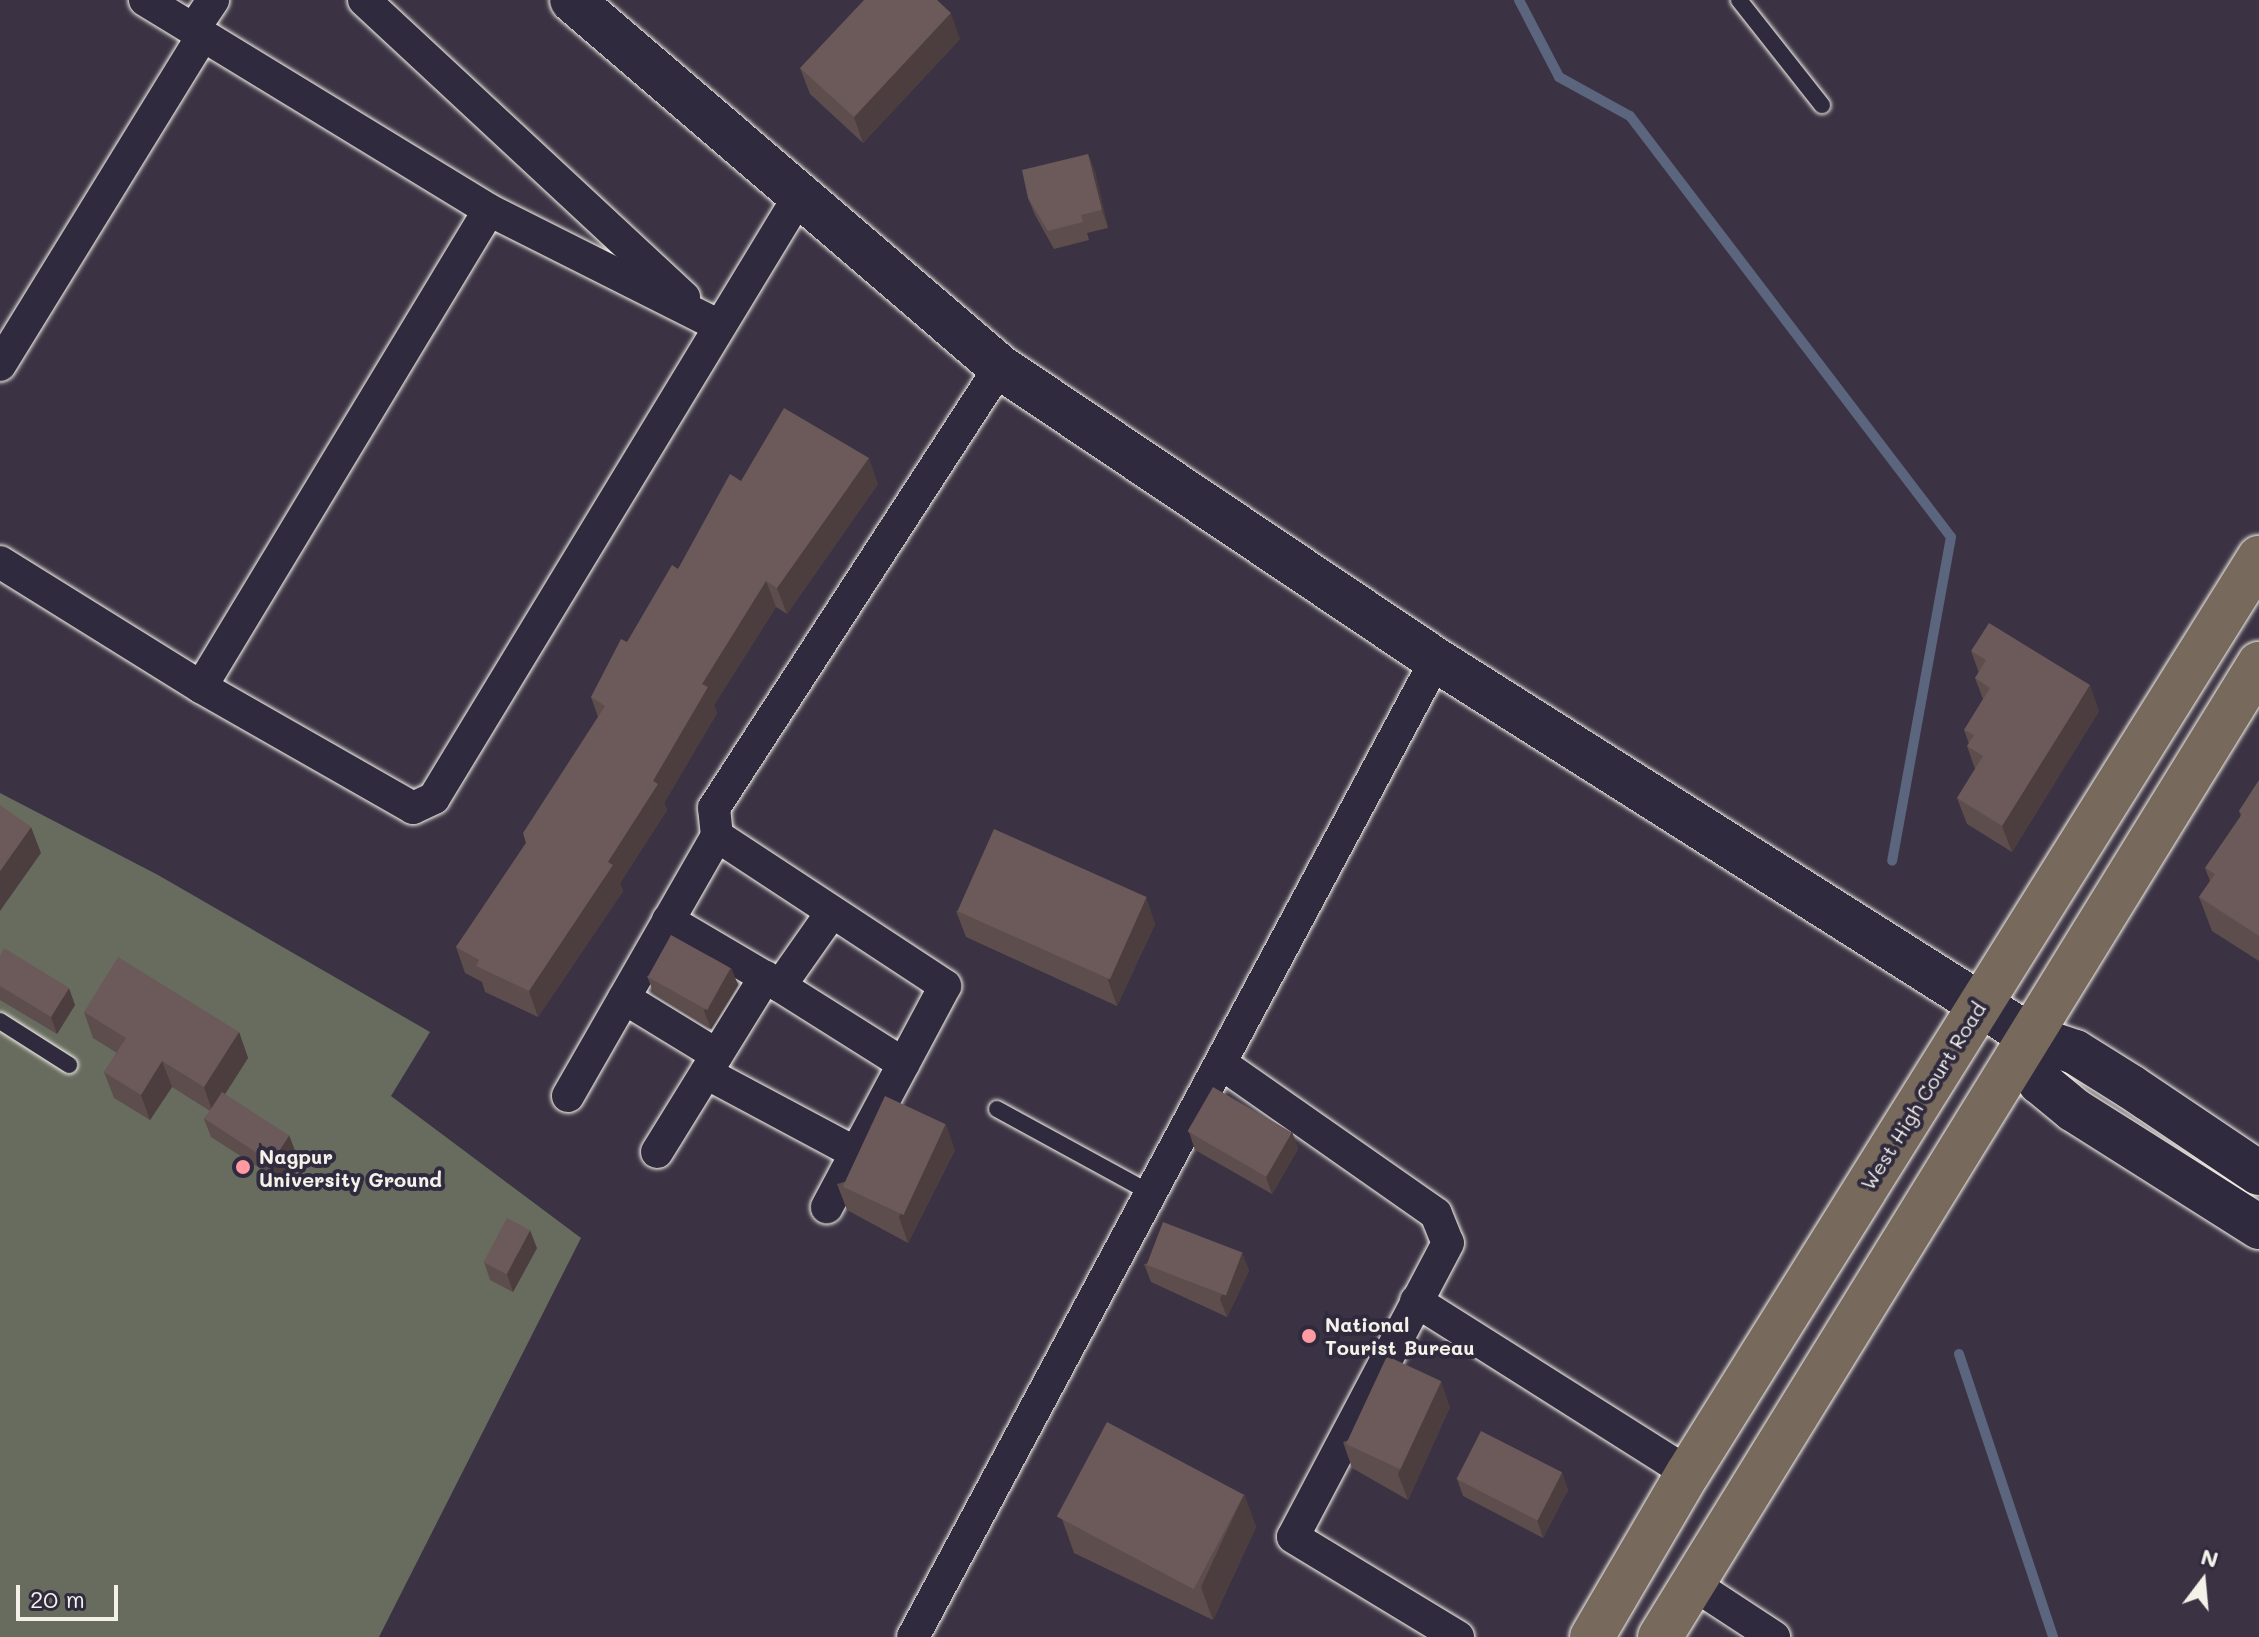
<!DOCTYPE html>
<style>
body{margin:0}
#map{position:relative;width:2259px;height:1637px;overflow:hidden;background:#3b3343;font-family:Mali,sans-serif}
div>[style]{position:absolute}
.green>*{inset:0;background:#676c5f}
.stream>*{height:10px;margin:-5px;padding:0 5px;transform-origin:5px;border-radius:5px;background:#5b657e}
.roads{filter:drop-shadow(0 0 2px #f4f1e8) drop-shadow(0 0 2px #f4f1e8)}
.service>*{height:16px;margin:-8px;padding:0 8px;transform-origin:8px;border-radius:8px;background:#2f2a3d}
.minor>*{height:32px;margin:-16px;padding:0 16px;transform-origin:16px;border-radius:16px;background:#2f2a3d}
.secondary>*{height:44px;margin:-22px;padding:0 22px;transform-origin:22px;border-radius:22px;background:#2f2a3d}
.primary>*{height:44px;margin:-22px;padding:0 22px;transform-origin:22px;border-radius:22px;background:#77695c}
.wall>*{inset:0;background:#5d4d4d}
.shaded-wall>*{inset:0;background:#4c3e3e}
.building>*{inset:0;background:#6c5959;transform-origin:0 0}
.dots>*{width:22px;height:22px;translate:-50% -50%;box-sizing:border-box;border:4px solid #2f2a3d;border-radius:50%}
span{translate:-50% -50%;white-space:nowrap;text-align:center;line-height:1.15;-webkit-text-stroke:8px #2f2a3d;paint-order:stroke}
.street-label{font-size:20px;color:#f4f1e8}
.poi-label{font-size:20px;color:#f4f1e8;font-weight:700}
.left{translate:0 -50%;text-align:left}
.north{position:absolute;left:2163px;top:1541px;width:80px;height:80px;-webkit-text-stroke:6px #2f2a3d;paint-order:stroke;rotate:16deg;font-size:22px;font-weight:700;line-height:32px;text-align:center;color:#f4f1e8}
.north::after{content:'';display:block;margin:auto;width:28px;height:36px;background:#f4f1e8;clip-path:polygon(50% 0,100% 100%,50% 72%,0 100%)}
.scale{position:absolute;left:16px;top:1585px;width:102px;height:36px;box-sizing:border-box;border:4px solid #f4f1e8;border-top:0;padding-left:10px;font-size:24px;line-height:28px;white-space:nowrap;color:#f4f1e8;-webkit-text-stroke:6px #2f2a3d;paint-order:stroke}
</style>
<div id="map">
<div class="green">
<div style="clip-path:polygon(0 793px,158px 875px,430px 1032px,391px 1096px,581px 1238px,379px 1637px,0 1637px)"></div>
</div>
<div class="stream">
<div style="left:1519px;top:0;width:87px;rotate:62.5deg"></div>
<div style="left:1559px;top:77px;width:81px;rotate:28.8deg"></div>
<div style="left:1630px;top:116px;width:529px;rotate:52.68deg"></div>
<div style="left:1951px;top:537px;width:329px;rotate:100.3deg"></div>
<div style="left:1959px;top:1354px;width:298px;rotate:71.6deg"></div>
</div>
<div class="roads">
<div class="service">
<div style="left:1739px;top:0;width:134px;rotate:51.7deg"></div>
<div style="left:0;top:1021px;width:82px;rotate:32.5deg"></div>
<div style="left:997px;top:1109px;width:177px;rotate:28.7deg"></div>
</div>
<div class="minor">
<div style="left:145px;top:0;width:403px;rotate:31.4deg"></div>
<div style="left:489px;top:210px;width:256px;rotate:26.7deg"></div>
<div style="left:364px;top:0;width:437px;rotate:42.9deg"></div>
<div style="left:193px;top:30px;width:36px;rotate:-56deg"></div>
<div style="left:0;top:365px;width:387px;rotate:-58.4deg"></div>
<div style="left:0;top:562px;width:237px;rotate:31.9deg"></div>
<div style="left:201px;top:687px;width:244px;rotate:29.7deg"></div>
<div style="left:413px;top:808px;width:23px;rotate:-25deg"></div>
<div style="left:434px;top:798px;width:702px;rotate:-58.76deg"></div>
<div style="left:201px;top:687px;width:557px;rotate:-58.88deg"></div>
<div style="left:717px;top:836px;width:273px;rotate:33.3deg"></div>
<div style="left:945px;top:986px;width:251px;rotate:118.1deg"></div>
<div style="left:832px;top:912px;width:90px;rotate:125.1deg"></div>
<div style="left:780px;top:986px;width:146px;rotate:32.2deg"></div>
<div style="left:668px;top:920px;width:130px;rotate:30.5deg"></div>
<div style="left:624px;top:998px;width:109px;rotate:31.5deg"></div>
<div style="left:1222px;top:1064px;width:261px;rotate:35deg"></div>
<div style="left:1436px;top:1214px;width:31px;rotate:68deg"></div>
<div style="left:1448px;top:1243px;width:332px;rotate:117.8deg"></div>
<div style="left:1293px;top:1537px;width:193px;rotate:31.2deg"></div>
<div style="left:706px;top:1073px;width:170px;rotate:28.1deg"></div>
<div style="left:568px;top:1096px;width:300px;rotate:-60.2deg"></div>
<div style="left:717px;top:836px;width:28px;rotate:-96deg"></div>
<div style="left:714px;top:808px;width:526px;rotate:-57.04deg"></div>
<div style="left:657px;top:1152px;width:206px;rotate:-58.3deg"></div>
<div style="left:1416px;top:1301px;width:322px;rotate:32.3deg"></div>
<div style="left:1693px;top:1584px;width:97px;rotate:33.2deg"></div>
<div style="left:913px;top:1637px;width:1108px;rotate:-61.84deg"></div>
</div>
<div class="secondary">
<div style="left:572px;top:0;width:564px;rotate:40.61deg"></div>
<div style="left:1000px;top:367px;width:525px;rotate:33.9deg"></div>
<div style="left:1436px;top:660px;width:707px;rotate:32.34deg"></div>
<div style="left:2033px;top:1038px;width:44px;rotate:18.4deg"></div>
<div style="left:2075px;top:1052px;width:66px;rotate:32deg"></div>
<div style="left:2131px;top:1087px;width:154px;rotate:33.9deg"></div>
<div style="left:2033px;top:1038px;width:45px;rotate:81deg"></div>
<div style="left:2040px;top:1082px;width:44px;rotate:39.5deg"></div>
<div style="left:2074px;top:1110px;width:219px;rotate:32.3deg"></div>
</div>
<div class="primary">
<div style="left:1592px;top:1637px;width:190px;rotate:-59.7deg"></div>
<div style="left:1688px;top:1473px;width:1079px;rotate:-58.03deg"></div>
<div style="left:1660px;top:1637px;width:1143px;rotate:-58.38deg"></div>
</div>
</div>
<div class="wall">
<div style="clip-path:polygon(960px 39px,863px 143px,810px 94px,800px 68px)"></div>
<div style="clip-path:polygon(1088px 154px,1095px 172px,1108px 228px,1087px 233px,1089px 240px,1054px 249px,1035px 215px,1028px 198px)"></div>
<div style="clip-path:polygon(741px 481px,878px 484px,787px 614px,776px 607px,714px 705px,717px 713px,664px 803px,667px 810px,620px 883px,623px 891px,538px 1017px,485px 992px,482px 982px,465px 973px,456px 947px,526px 843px,598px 717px,591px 697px,627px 642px,678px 569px)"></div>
<div style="clip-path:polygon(1971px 651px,2099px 711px,2012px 852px,1967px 824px,1957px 798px,1975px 769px,1967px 746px,1969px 744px,1964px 730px,1983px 699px,1975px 678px,1979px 673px)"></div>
<div style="clip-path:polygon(2259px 780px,2259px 961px,2212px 931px,2199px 897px,2210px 881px,2205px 868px,2241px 817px,2239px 811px)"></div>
<div style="clip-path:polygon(1146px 898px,1155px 924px,1117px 1006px,966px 937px,956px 911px)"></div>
<div style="clip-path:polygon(0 956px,75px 1005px,57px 1034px,0 1000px)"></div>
<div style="clip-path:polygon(731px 968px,738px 985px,711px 1029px,654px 994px,647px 976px)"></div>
<div style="clip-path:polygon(84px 1012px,239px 1032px,248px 1058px,225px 1094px,296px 1153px,278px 1180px,211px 1137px,204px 1119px,210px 1111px,172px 1087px,150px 1120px,114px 1098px,104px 1072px,117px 1053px,93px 1038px)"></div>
<div style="clip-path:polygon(1189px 1132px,1292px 1132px,1298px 1149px,1272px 1194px,1195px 1150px)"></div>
<div style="clip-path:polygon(955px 1150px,908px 1243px,847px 1210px,837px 1184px)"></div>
<div style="clip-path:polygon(537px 1248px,513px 1292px,490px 1280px,484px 1262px)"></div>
<div style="clip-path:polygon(1242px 1253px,1249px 1271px,1227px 1317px,1151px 1282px,1144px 1264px)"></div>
<div style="clip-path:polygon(1450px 1407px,1408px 1500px,1352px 1468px,1343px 1442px)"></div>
<div style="clip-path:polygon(1562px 1473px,1568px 1490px,1543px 1538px,1463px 1496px,1457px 1479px)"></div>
<div style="clip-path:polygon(1244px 1494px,1256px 1527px,1213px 1620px,1074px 1553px,1062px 1519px)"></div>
</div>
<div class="shaded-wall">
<div style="clip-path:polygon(951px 13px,960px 39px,863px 143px,854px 117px)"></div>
<div style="clip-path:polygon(1088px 154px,1095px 172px,1108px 228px,1102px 210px)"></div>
<div style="clip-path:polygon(869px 458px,878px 484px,787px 614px,777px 588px)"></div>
<div style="clip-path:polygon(766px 581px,776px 607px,714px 705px,717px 713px,664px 803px,667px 810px,620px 883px,623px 891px,538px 1017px,529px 991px,653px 781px,702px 684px)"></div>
<div style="clip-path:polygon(2090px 685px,2099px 711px,2012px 852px,2002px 826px)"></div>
<div style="clip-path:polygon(31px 827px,41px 853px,0 911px,0 871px)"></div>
<div style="clip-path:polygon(1146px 898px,1155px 924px,1117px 1006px,1108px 980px)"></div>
<div style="clip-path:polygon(731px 968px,738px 985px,711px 1029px,704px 1011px)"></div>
<div style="clip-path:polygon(69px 988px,75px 1005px,57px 1034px,51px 1017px)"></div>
<div style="clip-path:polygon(239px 1032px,248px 1058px,213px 1113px,204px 1087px)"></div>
<div style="clip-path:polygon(162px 1061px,172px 1087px,150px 1120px,141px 1095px)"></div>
<div style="clip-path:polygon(946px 1124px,955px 1150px,908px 1243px,899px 1217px)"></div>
<div style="clip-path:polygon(1292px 1132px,1298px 1149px,1272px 1194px,1266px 1177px)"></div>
<div style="clip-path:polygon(289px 1135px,296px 1153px,278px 1180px,272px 1162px)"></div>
<div style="clip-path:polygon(530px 1230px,537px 1248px,513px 1292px,507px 1274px)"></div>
<div style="clip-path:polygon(1242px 1253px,1249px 1271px,1227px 1317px,1220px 1299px)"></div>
<div style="clip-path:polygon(1441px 1381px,1450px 1407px,1408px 1500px,1398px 1474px)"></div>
<div style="clip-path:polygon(1562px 1473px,1568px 1490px,1543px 1538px,1537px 1520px)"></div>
<div style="clip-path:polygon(1244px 1494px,1256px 1527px,1213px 1620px,1201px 1587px)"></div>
</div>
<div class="building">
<div style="clip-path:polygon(864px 0,937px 0,951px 13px,854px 117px,800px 68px)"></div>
<div style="clip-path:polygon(1088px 154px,1102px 210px,1081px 215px,1083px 222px,1048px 231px,1028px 198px,1022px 170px)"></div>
<div style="clip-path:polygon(784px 408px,869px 458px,777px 588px,766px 581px,702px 684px,708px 687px,653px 781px,658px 784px,608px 862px,613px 865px,529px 991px,476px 966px,479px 960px,456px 947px,526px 843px,523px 833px,605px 706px,591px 697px,621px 639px,627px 642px,672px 565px,678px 569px,730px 474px,741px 481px)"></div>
<div style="clip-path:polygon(1989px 623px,2090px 685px,2002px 826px,1957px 798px,1983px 756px,1967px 746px,1974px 735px,1964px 730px,1990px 688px,1975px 678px,1986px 660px,1971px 651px)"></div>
<div style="clip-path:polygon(2259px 780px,2259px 936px,2199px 897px,2215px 874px,2205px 868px,2242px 814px,2239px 811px)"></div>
<div style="clip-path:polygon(0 805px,31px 827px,0 871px)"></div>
<div style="left:994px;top:829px;width:167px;height:90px;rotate:24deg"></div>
<div style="left:671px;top:935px;width:68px;height:48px;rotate:29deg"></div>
<div style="clip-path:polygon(4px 948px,69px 988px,51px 1017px,0 986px,0 956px)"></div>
<div style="clip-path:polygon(118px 957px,239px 1032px,204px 1087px,162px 1061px,141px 1095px,104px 1072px,126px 1038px,84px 1012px)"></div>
<div style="left:1213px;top:1087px;width:91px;height:51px;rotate:30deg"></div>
<div style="left:222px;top:1092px;width:80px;height:32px;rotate:33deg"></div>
<div style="left:885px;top:1096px;width:67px;height:100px;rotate:25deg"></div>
<div style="left:507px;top:1218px;width:26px;height:50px;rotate:28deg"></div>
<div style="left:1163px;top:1222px;width:85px;height:46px;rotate:21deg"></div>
<div style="left:1387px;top:1356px;width:60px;height:97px;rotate:25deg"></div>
<div style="left:1107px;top:1422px;width:155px;height:107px;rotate:28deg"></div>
<div style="left:1481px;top:1431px;width:91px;height:54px;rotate:27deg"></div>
</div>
<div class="dots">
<div style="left:243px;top:1167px;background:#ff9aa2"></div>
<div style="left:1309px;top:1336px;background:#ff9aa2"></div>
</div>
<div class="street-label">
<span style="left:1923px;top:1096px;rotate:-58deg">West High Court Road</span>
</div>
<div class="poi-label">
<span class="left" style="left:259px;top:1168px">Nagpur<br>University Ground</span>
<span class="left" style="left:1325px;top:1336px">National<br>Tourist Bureau</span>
</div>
<div class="north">N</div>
<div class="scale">20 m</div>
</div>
